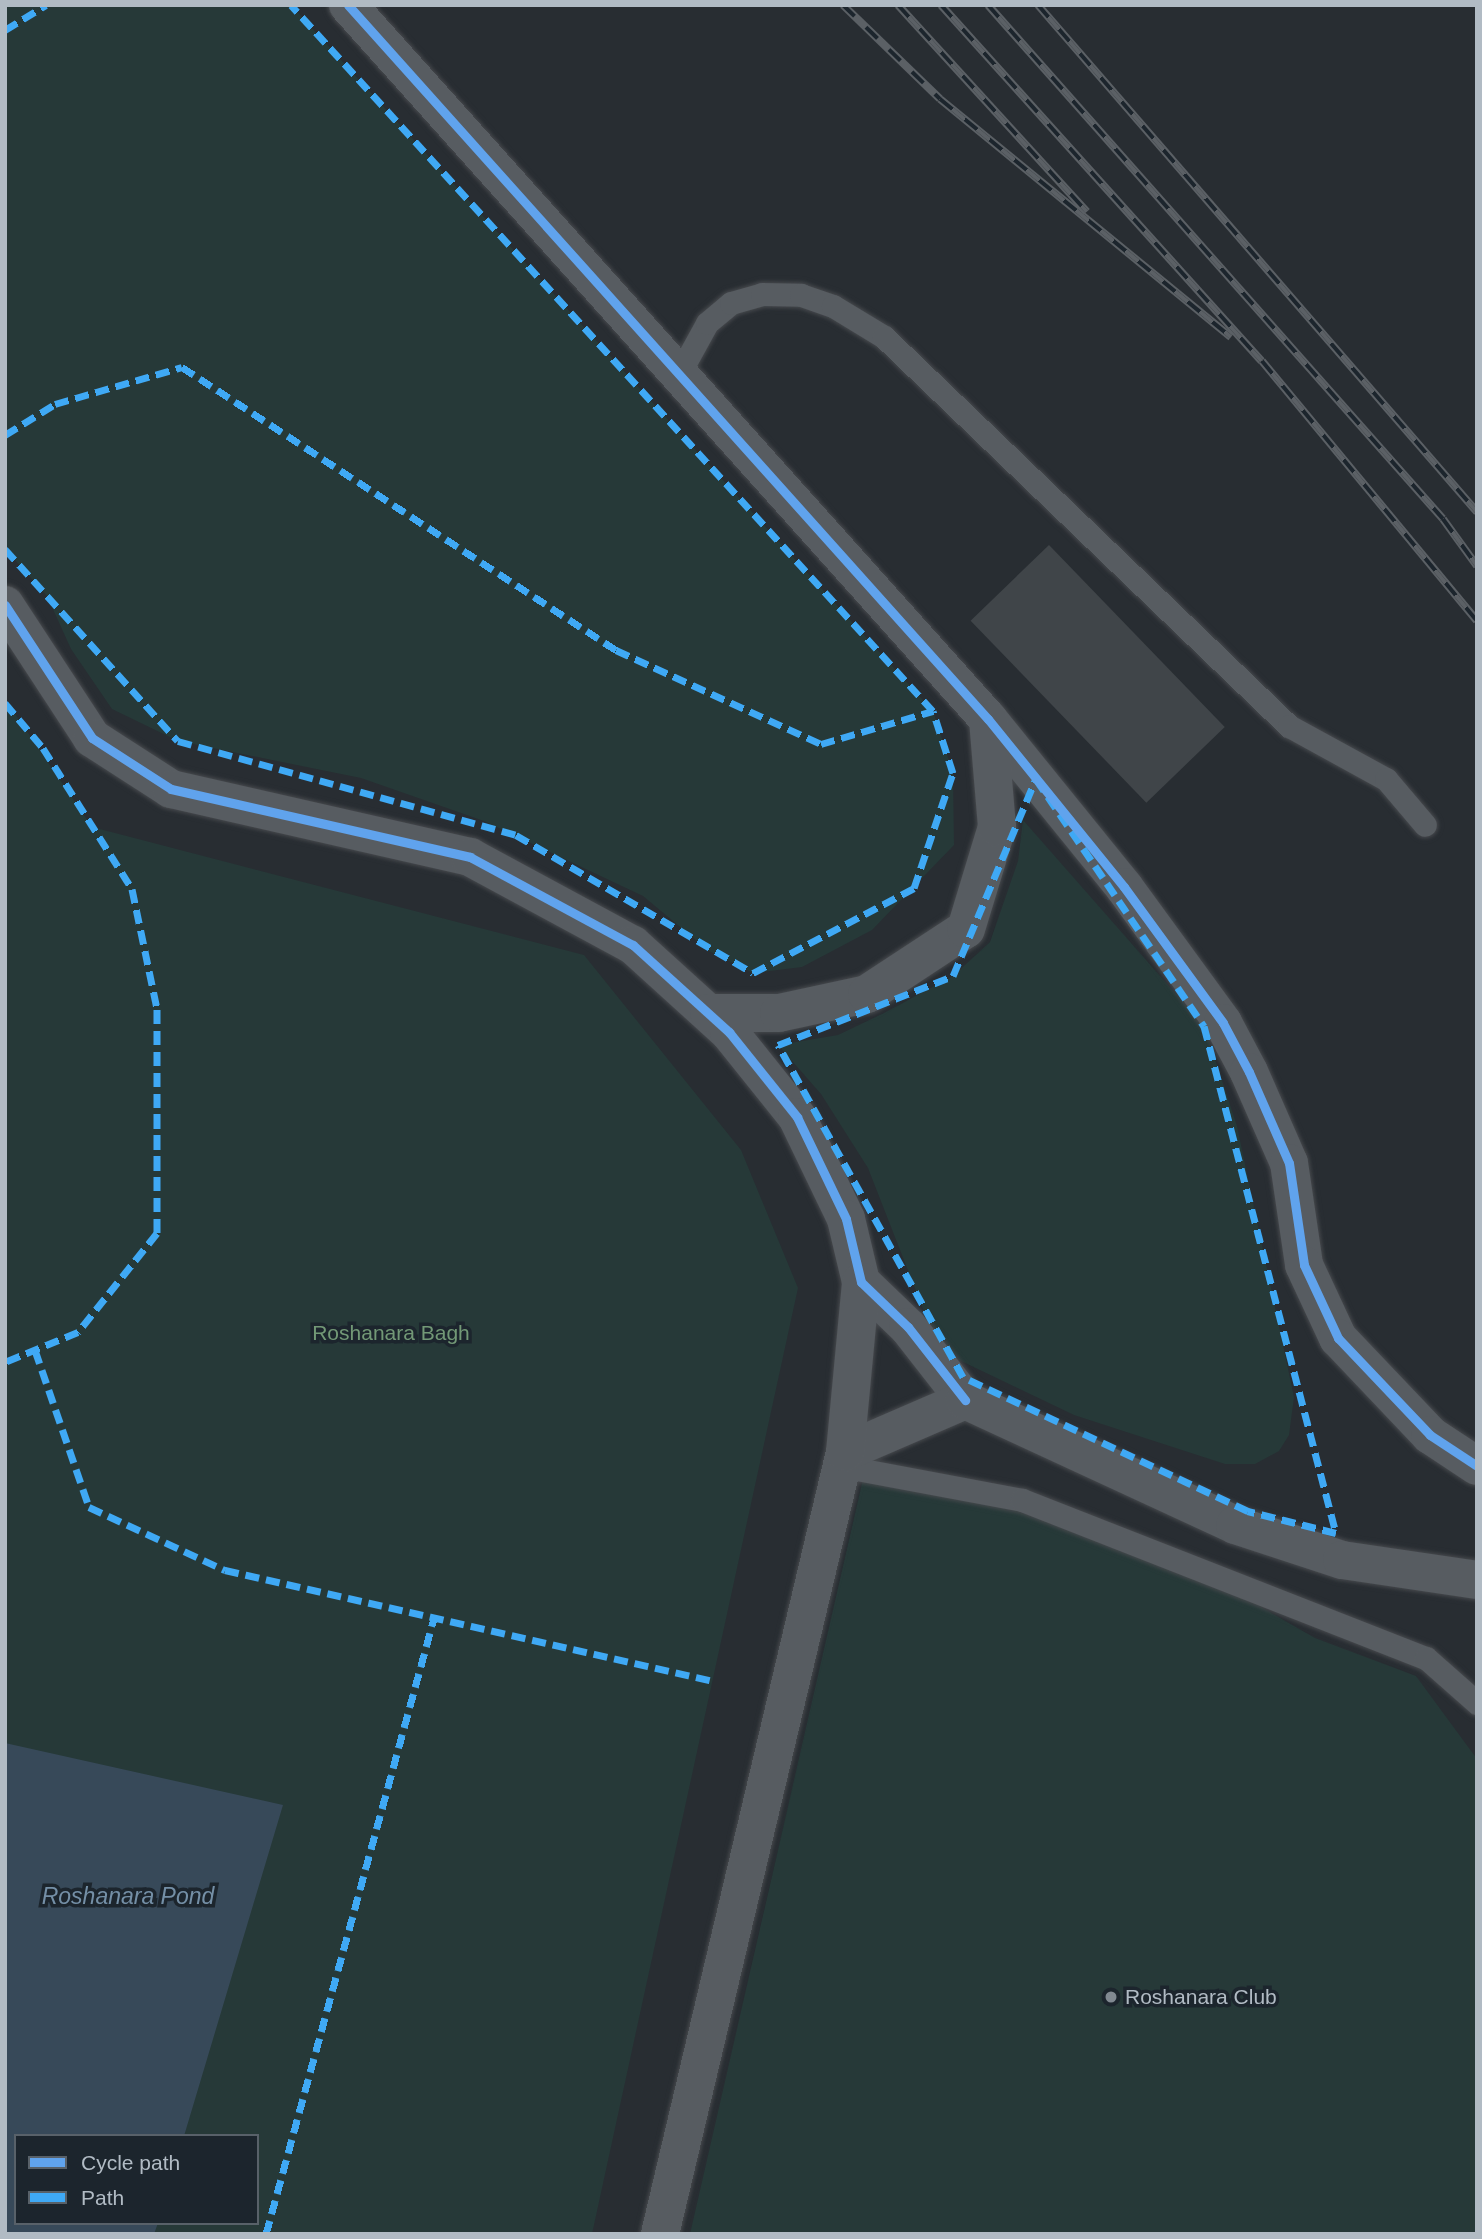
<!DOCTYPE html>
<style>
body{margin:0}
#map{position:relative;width:1482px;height:2239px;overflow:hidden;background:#282d32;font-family:Helvetica,sans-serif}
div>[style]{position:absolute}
.green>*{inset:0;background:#263938}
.water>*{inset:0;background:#374959}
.building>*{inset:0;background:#404549;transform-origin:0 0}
.roads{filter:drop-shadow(0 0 2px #46494d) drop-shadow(0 0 2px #46494d)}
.service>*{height:23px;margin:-11.5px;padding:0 11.5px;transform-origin:11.5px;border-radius:11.5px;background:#575c61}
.minor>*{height:38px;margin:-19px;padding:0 19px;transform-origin:19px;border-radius:19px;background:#575c61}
.rail>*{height:8px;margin-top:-4px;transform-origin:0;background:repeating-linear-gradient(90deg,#1c252d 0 16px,#5b6065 0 32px);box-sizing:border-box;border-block:2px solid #5b6065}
.quiet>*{height:7px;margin-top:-3.5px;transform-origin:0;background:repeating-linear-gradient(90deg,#3fa9f5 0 14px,transparent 0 21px)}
.cycleway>*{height:9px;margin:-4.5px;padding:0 4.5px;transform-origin:4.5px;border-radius:4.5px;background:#60a3ed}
.dots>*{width:19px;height:19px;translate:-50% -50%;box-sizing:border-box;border:4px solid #1c252d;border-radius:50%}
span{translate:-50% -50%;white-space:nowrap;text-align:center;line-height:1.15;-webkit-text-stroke:7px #1c252d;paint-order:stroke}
.park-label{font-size:21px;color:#729876}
.poi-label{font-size:21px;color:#b1bbc4}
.left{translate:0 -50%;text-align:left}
.water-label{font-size:23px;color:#748fa6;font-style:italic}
.frame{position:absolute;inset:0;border:7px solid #b1bbc4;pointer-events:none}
.legend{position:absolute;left:14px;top:2134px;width:245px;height:91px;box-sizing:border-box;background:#1c252d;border:2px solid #586169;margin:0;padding:9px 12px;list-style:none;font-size:21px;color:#b1bbc4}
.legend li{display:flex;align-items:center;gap:14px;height:35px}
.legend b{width:35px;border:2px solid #586169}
</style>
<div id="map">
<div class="green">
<div style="clip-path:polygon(5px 5px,291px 5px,933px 711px,953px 773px,954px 845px,872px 930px,802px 967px,753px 973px,709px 951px,643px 896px,484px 821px,361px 778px,178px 741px,112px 709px,71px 649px,47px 596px,5px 549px)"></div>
<div style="clip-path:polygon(evenodd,5px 699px,92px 827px,584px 955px,741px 1150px,798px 1288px,592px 2234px,5px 2234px,5px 699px,16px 2136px,257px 2136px,257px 2223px,16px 2223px,16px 2136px)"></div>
<div style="clip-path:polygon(1023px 820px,1204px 1026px,1237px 1126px,1294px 1397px,1289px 1435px,1279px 1451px,1255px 1464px,1225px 1464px,1074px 1415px,959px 1360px,934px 1337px,868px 1168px,821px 1094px,778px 1045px,838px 1035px,884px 1013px,953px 976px,990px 942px,1018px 861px)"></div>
<div style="clip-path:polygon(966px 1478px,1167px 1553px,1315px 1638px,1416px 1676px,1477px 1759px,1477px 2234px,690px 2234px,863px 1479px)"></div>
</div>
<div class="water">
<div style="clip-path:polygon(5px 1743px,283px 1805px,184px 2136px,16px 2136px,16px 2223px,158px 2223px,154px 2234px,5px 2234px)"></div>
</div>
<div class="building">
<div style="left:1049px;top:545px;width:253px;height:109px;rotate:46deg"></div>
</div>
<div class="roads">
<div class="service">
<div style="left:679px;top:374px;width:58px;rotate:-61.2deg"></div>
<div style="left:707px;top:323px;width:31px;rotate:-40deg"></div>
<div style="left:731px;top:303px;width:32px;rotate:-16deg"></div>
<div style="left:762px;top:294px;width:39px;rotate:1deg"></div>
<div style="left:801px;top:295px;width:34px;rotate:19deg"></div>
<div style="left:833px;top:306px;width:60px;rotate:31.3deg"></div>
<div style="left:884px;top:337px;width:562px;rotate:43.85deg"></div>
<div style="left:1289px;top:726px;width:111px;rotate:28.7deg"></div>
<div style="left:1386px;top:779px;width:60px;rotate:49.7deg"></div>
<div style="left:841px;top:1466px;width:184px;rotate:10.6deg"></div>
<div style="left:1022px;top:1500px;width:434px;rotate:21.4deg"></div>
<div style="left:1426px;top:1658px;width:68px;rotate:41.4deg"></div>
</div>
<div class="minor">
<div style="left:348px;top:5px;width:959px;rotate:48.13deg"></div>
<div style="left:988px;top:719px;width:216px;rotate:51deg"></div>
<div style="left:1124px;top:887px;width:168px;rotate:53.9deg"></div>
<div style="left:1223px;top:1023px;width:55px;rotate:62deg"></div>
<div style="left:1249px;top:1072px;width:99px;rotate:66.3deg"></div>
<div style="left:1289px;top:1163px;width:103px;rotate:81.6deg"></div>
<div style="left:1304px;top:1265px;width:81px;rotate:65deg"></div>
<div style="left:1338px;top:1338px;width:134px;rotate:46.5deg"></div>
<div style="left:1430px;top:1435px;width:56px;rotate:33.4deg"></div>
<div style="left:5px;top:605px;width:159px;rotate:56.8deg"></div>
<div style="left:92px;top:738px;width:94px;rotate:32.8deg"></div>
<div style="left:171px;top:789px;width:307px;rotate:12.8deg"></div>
<div style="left:470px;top:857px;width:185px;rotate:28.4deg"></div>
<div style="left:633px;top:945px;width:130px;rotate:42.2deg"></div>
<div style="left:729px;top:1032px;width:109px;rotate:51.3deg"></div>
<div style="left:797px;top:1117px;width:113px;rotate:64.3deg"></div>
<div style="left:846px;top:1219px;width:65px;rotate:76.6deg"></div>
<div style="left:861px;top:1282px;width:65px;rotate:43.8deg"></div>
<div style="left:908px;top:1327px;width:93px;rotate:52deg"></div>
<div style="left:709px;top:1013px;width:70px"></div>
<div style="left:779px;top:1013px;width:90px;rotate:-12.2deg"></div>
<div style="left:867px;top:994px;width:118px;rotate:-33.3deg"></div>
<div style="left:966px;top:929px;width:107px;rotate:-73.1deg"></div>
<div style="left:997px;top:827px;width:108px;rotate:-94.8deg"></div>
<div style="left:845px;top:1452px;width:131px;rotate:-23.4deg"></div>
<div style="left:965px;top:1400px;width:298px;rotate:24.8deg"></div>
<div style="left:1235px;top:1525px;width:113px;rotate:18.1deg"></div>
<div style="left:1342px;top:1560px;width:136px;rotate:8.4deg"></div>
<div style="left:660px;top:2234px;width:804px;rotate:-76.69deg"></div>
<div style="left:845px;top:1452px;width:171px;rotate:-84.6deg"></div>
</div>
</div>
<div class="rail">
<div style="left:843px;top:5px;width:135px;rotate:44.1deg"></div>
<div style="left:940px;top:99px;width:376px;rotate:39.3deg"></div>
<div style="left:898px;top:5px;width:280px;rotate:47.6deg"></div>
<div style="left:941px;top:5px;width:479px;rotate:48deg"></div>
<div style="left:1262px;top:361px;width:337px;rotate:50.4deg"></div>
<div style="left:988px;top:5px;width:686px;rotate:48.48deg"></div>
<div style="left:1443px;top:519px;width:58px;rotate:54.1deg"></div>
<div style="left:1038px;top:5px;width:671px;rotate:49.11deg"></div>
</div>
<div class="quiet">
<div style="left:5px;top:30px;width:48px;rotate:-31.4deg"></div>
<div style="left:5px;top:435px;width:59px;rotate:-31.8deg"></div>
<div style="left:55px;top:404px;width:132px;rotate:-16.2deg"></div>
<div style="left:182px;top:367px;width:518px;rotate:33.11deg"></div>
<div style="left:616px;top:650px;width:226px;rotate:24.6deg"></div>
<div style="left:821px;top:744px;width:117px;rotate:-16.4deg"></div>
<div style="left:5px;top:549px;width:258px;rotate:48deg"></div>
<div style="left:178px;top:741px;width:351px;rotate:15.5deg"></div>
<div style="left:516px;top:835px;width:274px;rotate:30.2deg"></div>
<div style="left:753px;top:973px;width:182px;rotate:-27.8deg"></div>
<div style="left:914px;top:888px;width:121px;rotate:-71.3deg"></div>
<div style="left:953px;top:773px;width:65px;rotate:-107.9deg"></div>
<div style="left:933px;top:711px;width:954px;rotate:-132.28deg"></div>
<div style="left:5px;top:703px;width:59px;rotate:49.8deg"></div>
<div style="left:43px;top:748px;width:167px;rotate:57.7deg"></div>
<div style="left:132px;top:889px;width:123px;rotate:78.2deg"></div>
<div style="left:157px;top:1009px;width:224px;rotate:90deg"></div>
<div style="left:157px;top:1233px;width:127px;rotate:128.6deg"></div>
<div style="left:78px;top:1332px;width:79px;rotate:157.7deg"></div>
<div style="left:1036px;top:779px;width:299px;rotate:55.8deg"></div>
<div style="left:1204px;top:1026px;width:524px;rotate:75.41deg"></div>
<div style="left:1336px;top:1533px;width:91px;rotate:-166deg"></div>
<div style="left:1248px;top:1511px;width:315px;rotate:-154.8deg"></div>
<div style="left:963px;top:1377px;width:380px;rotate:-119.1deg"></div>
<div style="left:778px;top:1045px;width:188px;rotate:-21.5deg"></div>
<div style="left:953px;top:976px;width:214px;rotate:-67.2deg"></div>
<div style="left:35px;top:1350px;width:166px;rotate:71deg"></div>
<div style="left:89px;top:1507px;width:150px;rotate:24.9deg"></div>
<div style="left:225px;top:1570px;width:498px;rotate:12.8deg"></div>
<div style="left:266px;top:2234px;width:638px;rotate:-74.74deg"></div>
</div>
<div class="cycleway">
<div style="left:348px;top:5px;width:959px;rotate:48.13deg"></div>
<div style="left:988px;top:719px;width:216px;rotate:51deg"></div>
<div style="left:1124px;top:887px;width:168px;rotate:53.9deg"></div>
<div style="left:1223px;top:1023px;width:55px;rotate:62deg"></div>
<div style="left:1249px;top:1072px;width:99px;rotate:66.3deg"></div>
<div style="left:1289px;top:1163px;width:103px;rotate:81.6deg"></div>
<div style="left:1304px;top:1265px;width:81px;rotate:65deg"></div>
<div style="left:1338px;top:1338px;width:134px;rotate:46.5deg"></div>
<div style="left:1430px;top:1435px;width:56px;rotate:33.4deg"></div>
<div style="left:5px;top:605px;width:159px;rotate:56.8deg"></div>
<div style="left:92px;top:738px;width:94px;rotate:32.8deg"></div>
<div style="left:171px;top:789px;width:307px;rotate:12.8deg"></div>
<div style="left:470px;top:857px;width:185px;rotate:28.4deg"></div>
<div style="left:633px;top:945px;width:130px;rotate:42.2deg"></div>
<div style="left:729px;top:1032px;width:109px;rotate:51.3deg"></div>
<div style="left:797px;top:1117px;width:113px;rotate:64.3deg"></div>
<div style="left:846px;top:1219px;width:65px;rotate:76.6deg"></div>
<div style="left:861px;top:1282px;width:65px;rotate:43.8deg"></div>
<div style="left:908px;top:1327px;width:93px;rotate:52deg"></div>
</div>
<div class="dots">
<div style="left:1111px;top:1997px;background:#818991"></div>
</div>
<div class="park-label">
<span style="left:391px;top:1333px">Roshanara Bagh</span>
</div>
<div class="poi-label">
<span class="left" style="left:1125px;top:1997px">Roshanara Club</span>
</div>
<div class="water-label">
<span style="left:128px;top:1896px">Roshanara Pond</span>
</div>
<div class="frame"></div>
<ul class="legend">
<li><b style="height:9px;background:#60a3ed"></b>Cycle path</li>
<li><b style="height:9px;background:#3fa9f5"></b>Path</li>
</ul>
</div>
